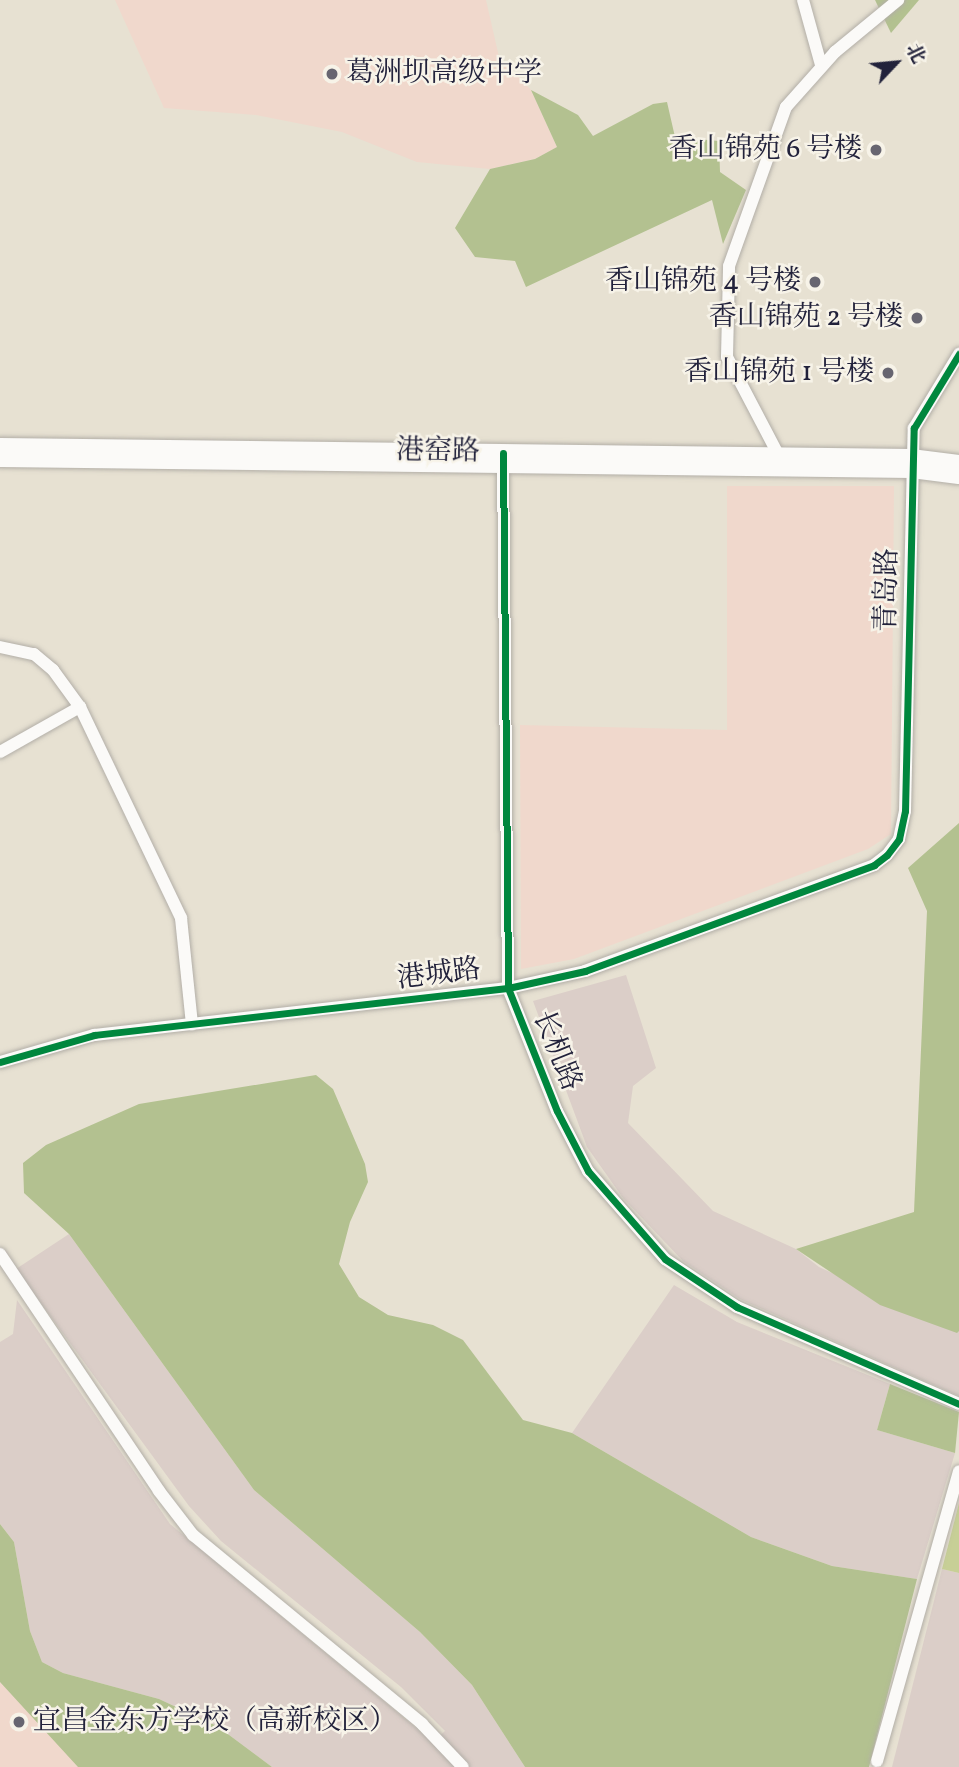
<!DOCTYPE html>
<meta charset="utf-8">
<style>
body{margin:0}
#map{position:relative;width:959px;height:1767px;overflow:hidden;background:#e7e1d2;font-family:Vollkorn,"Noto Serif SC",serif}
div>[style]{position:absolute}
.built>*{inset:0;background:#f0d8cc}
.industrial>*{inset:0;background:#dbcec8}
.green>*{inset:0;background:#c7cf96}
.forest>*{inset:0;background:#b3c190}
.roads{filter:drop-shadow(0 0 2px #b2aea7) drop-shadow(0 0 2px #b2aea7)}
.minor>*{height:12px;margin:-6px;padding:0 6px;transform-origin:6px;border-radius:6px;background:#fbfaf8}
.major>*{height:16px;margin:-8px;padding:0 8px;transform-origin:8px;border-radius:8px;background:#fbfaf8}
.cycleway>*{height:7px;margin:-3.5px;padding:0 3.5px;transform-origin:3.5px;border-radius:3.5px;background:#00873e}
.dots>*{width:19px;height:19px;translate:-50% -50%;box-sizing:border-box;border:4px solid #f7f3e8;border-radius:50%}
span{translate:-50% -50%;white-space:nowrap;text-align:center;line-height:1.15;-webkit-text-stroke:5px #f7f3e8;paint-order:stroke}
.poi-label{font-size:28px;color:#22223b}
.left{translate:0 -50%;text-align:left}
.right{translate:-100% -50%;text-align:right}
.street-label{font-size:28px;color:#22223b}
.north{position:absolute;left:861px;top:28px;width:70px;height:70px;-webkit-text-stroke:5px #f7f3e8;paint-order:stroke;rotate:64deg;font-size:19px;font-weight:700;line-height:28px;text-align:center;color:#22223b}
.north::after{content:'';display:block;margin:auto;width:24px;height:32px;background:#22223b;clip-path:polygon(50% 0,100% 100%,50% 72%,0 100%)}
</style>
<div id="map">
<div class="built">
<div style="clip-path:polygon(115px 0,486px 0,499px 57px,531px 90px,557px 147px,535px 159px,490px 169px,417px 162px,342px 132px,256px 115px,164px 108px)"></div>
<div style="clip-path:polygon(727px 486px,894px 486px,891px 834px,868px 849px,574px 959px,521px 969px,520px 725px,727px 730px)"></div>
<div style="clip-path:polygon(0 1682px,77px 1763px,78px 1767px,0 1767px)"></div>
</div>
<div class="industrial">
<div style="clip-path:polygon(626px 975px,656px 1068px,633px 1086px,628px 1123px,713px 1211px,796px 1249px,819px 1267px,959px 1331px,959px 1396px,740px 1299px,683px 1261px,623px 1198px,587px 1147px,533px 1001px)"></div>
<div style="clip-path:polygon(69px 1234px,254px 1490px,420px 1632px,472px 1685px,525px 1767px,272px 1767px,217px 1726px,159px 1699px,63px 1673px,42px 1662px,30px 1631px,14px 1542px,0 1524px,0 1342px,13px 1334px,17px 1300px,170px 1524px,433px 1742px,445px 1731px,401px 1687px,221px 1541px,189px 1506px,16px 1269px)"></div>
<div style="clip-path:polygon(674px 1285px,737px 1322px,890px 1384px,877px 1430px,955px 1453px,917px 1579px,832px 1566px,751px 1537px,572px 1433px)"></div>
<div style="clip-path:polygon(942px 1569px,959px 1573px,959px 1767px,892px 1767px)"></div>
</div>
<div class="green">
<div style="clip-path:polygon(959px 1503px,959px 1573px,942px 1569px)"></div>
</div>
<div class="forest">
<div style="clip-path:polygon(875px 0,919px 0,891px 33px)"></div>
<div style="clip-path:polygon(531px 90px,578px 115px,593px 136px,653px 104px,667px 102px,675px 137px,719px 141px,720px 172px,746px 190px,723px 244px,712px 200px,526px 287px,515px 261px,475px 257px,455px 228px,490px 169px,535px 159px,557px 147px)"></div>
<div style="clip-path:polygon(959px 823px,959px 1331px,957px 1333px,880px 1305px,796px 1249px,914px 1212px,927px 911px,908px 868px)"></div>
<div style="clip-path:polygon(316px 1075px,333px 1089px,365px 1164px,368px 1182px,350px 1222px,339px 1264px,359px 1297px,388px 1315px,433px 1325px,463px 1340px,523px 1420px,572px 1433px,751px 1537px,832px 1566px,917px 1579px,869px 1767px,525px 1767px,472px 1685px,420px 1632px,254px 1490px,69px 1234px,24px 1193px,23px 1163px,46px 1145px,139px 1104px)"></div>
<div style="clip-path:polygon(890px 1384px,959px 1412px,955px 1453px,877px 1430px)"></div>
<div style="clip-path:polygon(0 1524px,14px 1542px,30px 1631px,42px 1662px,63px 1673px,159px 1699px,217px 1726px,272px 1767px,78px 1767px,0 1682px)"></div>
</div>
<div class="roads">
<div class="minor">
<div style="left:803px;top:0;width:67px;rotate:74.5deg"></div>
<div style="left:779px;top:456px;width:112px;rotate:-117.7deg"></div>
<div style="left:727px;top:357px;width:91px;rotate:-88.7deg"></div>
<div style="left:729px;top:266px;width:169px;rotate:-70.3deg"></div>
<div style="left:786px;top:107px;width:74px;rotate:-48.3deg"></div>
<div style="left:835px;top:52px;width:82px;rotate:-39.5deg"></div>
<div style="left:503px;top:458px;width:530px;rotate:89.46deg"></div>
<div style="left:508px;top:988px;width:132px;rotate:68.3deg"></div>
<div style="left:557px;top:1111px;width:68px;rotate:62.7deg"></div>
<div style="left:588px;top:1171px;width:117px;rotate:48.8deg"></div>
<div style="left:665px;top:1259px;width:87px;rotate:33.7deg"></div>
<div style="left:737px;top:1307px;width:242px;rotate:23.6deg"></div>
<div style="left:0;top:647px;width:35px;rotate:12deg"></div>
<div style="left:34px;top:654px;width:25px;rotate:40deg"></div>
<div style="left:53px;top:670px;width:46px;rotate:53.9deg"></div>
<div style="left:80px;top:707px;width:234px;rotate:64.4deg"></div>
<div style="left:181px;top:918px;width:107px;rotate:84.1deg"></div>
<div style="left:0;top:752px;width:92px;rotate:-29.4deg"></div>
<div style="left:0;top:1062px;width:98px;rotate:-16deg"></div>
<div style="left:94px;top:1035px;width:417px;rotate:-6.5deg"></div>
<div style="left:508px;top:988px;width:79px;rotate:-12.4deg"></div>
<div style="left:585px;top:971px;width:308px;rotate:-20.1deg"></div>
<div style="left:874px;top:865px;width:16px;rotate:-38deg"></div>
<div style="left:887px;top:855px;width:20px;rotate:-53deg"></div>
<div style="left:899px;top:839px;width:29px;rotate:-78deg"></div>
<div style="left:905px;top:811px;width:383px;rotate:-88.7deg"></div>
<div style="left:914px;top:428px;width:87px;rotate:-58.7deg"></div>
<div style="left:0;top:1254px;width:285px;rotate:56.1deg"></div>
<div style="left:159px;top:1491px;width:56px;rotate:52.3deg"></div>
<div style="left:193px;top:1535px;width:297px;rotate:39.5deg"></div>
<div style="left:422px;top:1724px;width:59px;rotate:46.4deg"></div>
<div style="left:877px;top:1761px;width:301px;rotate:-74.2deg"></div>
</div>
<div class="major">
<div style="left:0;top:446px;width:911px;rotate:0.69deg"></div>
<div style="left:911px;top:457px;width:48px;rotate:7.1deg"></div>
<div style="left:0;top:459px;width:912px;rotate:0.69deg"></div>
<div style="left:912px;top:470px;width:47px;rotate:7.3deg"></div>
</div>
</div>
<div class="cycleway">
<div style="left:503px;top:453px;width:535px;rotate:89.46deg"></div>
<div style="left:508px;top:988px;width:132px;rotate:68.3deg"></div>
<div style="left:557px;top:1111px;width:68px;rotate:62.7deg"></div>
<div style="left:588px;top:1171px;width:117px;rotate:48.8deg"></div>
<div style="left:665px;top:1259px;width:87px;rotate:33.7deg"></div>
<div style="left:737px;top:1307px;width:242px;rotate:23.6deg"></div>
<div style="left:0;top:1062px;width:98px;rotate:-16deg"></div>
<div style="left:94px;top:1035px;width:417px;rotate:-6.5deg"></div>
<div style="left:508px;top:988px;width:79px;rotate:-12.4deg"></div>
<div style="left:585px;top:971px;width:308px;rotate:-20.1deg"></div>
<div style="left:874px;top:865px;width:16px;rotate:-38deg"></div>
<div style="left:887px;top:855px;width:20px;rotate:-53deg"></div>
<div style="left:899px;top:839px;width:29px;rotate:-78deg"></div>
<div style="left:905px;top:811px;width:383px;rotate:-88.7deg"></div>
<div style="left:914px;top:428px;width:87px;rotate:-58.7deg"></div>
</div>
<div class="dots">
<div style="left:332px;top:74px;background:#676570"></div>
<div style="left:876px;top:150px;background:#676570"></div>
<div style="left:815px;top:282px;background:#676570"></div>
<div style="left:917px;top:318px;background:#676570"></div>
<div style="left:888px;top:373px;background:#676570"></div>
<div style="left:19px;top:1722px;background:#676570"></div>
</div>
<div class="poi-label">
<span class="left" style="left:346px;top:74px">葛洲坝高级中学</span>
<span class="right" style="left:862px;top:150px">香山锦苑 6 号楼</span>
<span class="right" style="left:801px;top:282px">香山锦苑 4 号楼</span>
<span class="right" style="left:903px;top:318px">香山锦苑 2 号楼</span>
<span class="right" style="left:874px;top:373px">香山锦苑 1 号楼</span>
<span class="left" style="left:33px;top:1722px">宜昌金东方学校（高新校区）</span>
</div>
<div class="street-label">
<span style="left:438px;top:452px;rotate:1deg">港窑路</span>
<span style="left:888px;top:590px;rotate:-89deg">青岛路</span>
<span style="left:439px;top:975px;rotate:-7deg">港城路</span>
<span style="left:556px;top:1051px;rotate:68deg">长机路</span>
</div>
<div class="north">北</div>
</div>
